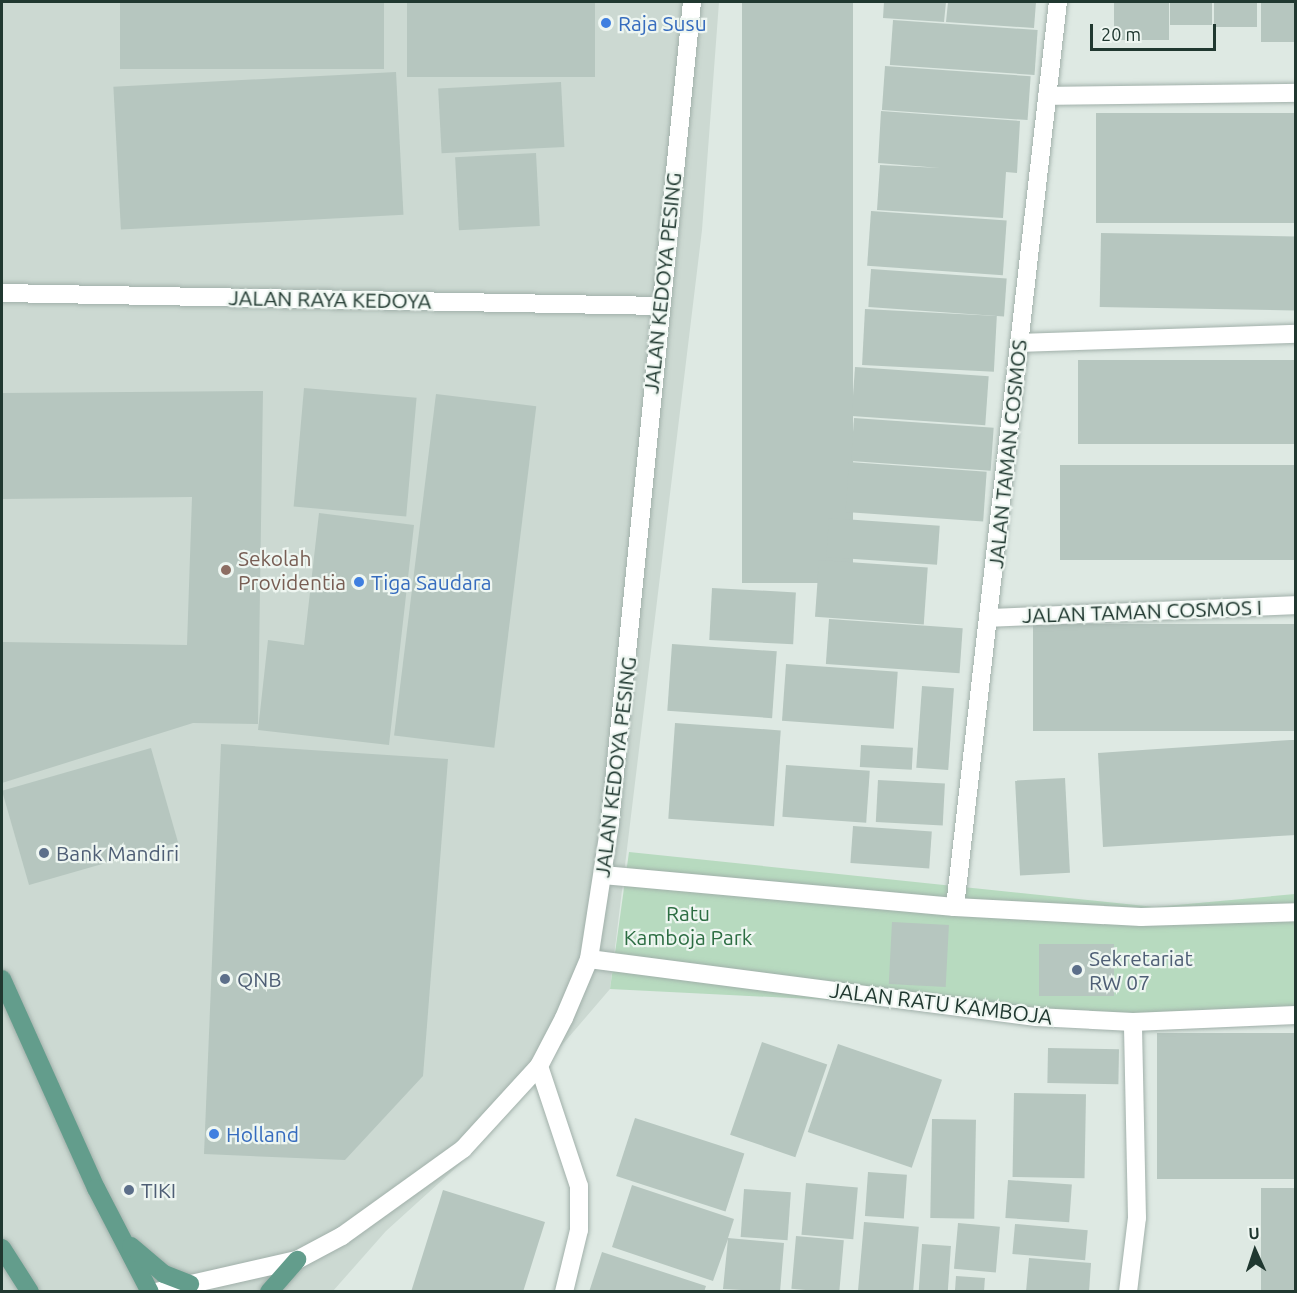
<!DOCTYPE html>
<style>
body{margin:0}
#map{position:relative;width:1297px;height:1293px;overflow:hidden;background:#dee9e3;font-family:Ubuntu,sans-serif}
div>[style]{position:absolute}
.built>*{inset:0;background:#ccd9d2}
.green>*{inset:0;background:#b7dabf}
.building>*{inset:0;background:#b6c6bf;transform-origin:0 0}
.roads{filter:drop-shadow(0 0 2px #a1b0aa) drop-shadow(0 0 2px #a1b0aa)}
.minor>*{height:18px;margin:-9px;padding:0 9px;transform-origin:9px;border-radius:9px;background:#fff}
.tertiary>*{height:18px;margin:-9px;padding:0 9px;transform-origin:9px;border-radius:9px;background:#fff}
.primary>*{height:18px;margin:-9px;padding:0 9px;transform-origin:9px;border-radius:9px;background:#639d8c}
.dots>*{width:16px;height:16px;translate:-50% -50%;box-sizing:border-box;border:3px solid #eef6f1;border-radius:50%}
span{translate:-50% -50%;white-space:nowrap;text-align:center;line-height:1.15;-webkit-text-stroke:4.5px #eef6f1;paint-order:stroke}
.shop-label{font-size:21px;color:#366cbe}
.left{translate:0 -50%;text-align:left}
.street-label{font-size:21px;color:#203830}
.education-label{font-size:21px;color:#785e54}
.service-label{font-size:21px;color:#4e5e75}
.park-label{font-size:21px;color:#2c6d42}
.frame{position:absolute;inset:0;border:3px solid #203830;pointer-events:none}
.north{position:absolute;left:1225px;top:1221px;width:60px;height:60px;-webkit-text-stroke:4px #eef6f1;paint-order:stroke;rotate:357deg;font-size:16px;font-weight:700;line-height:24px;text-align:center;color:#203830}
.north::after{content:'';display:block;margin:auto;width:21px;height:27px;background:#203830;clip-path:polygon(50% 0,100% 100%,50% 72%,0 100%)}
.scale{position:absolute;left:1090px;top:24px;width:126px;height:27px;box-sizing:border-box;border:3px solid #203830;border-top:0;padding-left:8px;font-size:18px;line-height:21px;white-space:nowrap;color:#203830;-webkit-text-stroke:4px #eef6f1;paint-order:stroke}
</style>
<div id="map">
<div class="built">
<div style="clip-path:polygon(2px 2px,719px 2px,702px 230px,610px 989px,460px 1164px,386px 1231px,333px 1291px,4px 1292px,2px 1287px)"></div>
</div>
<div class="green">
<div style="clip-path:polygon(629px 852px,1155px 907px,1295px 894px,1295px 1006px,1133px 1015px,610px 989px)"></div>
</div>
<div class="building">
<div style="left:120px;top:2px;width:264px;height:67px"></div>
<div style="left:407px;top:2px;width:188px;height:75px"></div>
<div style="left:742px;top:2px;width:111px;height:581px"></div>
<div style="clip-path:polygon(884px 2px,946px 2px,944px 22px,883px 18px)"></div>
<div style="clip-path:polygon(948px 2px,1036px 2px,1034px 28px,946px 22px)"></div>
<div style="left:1114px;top:2px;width:55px;height:38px"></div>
<div style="left:1170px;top:2px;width:42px;height:23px"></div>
<div style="left:1214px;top:2px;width:43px;height:25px"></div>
<div style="left:1261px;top:2px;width:35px;height:40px"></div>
<div style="left:893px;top:20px;width:145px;height:45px;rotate:4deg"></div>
<div style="left:885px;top:66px;width:146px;height:44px;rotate:4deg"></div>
<div style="left:396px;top:72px;width:143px;height:283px;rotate:87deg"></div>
<div style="left:561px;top:82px;width:65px;height:123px;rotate:87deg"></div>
<div style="clip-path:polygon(881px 111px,1020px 121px,1017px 173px,1006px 172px,1003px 218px,877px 210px,880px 165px,940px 168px,878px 163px)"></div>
<div style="left:1096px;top:113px;width:200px;height:110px"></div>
<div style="left:536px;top:153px;width:73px;height:81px;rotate:87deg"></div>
<div style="left:871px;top:211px;width:136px;height:55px;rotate:4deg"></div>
<div style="left:1101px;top:233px;width:195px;height:74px;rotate:1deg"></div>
<div style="left:871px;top:269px;width:136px;height:38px;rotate:4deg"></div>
<div style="left:865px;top:309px;width:132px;height:56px;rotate:3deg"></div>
<div style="left:1296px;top:360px;width:84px;height:218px;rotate:90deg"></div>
<div style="left:855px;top:367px;width:134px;height:49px;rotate:4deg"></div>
<div style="left:304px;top:388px;width:113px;height:119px;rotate:5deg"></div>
<div style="clip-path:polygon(263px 391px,258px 724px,193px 723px,2px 783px,2px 642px,187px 645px,192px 497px,2px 499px,2px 393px)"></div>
<div style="left:436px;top:394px;width:101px;height:344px;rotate:7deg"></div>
<div style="left:854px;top:418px;width:140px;height:43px;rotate:4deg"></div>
<div style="left:849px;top:462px;width:138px;height:50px;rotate:4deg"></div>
<div style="left:1296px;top:465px;width:95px;height:236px;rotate:90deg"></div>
<div style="clip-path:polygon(319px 513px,414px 525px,389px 745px,258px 730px,268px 640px,304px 645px)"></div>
<div style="left:829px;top:518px;width:111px;height:39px;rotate:4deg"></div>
<div style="left:819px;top:560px;width:109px;height:57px;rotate:4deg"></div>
<div style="left:712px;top:588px;width:84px;height:52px;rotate:3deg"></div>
<div style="left:829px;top:619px;width:134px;height:45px;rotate:4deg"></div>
<div style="left:1296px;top:624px;width:107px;height:263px;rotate:90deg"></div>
<div style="left:672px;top:644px;width:105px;height:67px;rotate:4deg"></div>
<div style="left:786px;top:664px;width:112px;height:57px;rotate:4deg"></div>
<div style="left:922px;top:686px;width:32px;height:82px;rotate:4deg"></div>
<div style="left:675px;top:723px;width:106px;height:96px;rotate:4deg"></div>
<div style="clip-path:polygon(1290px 740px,1296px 740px,1296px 835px,1103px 847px,1098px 753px)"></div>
<div style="clip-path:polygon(221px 744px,448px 759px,423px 1076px,345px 1160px,204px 1154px)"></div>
<div style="left:861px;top:745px;width:52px;height:22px;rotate:3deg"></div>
<div style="left:151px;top:748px;width:98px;height:155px;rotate:74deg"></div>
<div style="left:786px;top:765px;width:84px;height:52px;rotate:4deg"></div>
<div style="left:1065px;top:778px;width:95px;height:50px;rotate:87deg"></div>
<div style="left:878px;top:780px;width:67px;height:42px;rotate:3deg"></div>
<div style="left:853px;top:826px;width:79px;height:37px;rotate:4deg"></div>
<div style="left:892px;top:922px;width:57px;height:62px;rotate:3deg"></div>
<div style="left:1039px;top:944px;width:75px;height:52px"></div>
<div style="left:1296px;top:1033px;width:146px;height:139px;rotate:90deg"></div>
<div style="left:762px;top:1042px;width:69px;height:98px;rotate:19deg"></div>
<div style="left:838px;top:1044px;width:110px;height:93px;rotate:19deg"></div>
<div style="left:1048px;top:1048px;width:71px;height:35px;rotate:1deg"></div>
<div style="left:1014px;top:1093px;width:72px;height:84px;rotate:1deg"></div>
<div style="left:635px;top:1118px;width:115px;height:61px;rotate:18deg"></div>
<div style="left:932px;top:1119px;width:44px;height:99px;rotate:1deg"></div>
<div style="left:868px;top:1172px;width:39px;height:44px;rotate:4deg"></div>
<div style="left:1008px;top:1180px;width:64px;height:38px;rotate:4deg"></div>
<div style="left:806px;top:1183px;width:52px;height:52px;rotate:5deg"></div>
<div style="clip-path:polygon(632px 1185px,734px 1219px,728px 1238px,784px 1243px,780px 1292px,723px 1289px,728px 1239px,713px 1281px,612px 1247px)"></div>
<div style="left:1296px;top:1188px;width:104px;height:35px;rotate:90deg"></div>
<div style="left:744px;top:1189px;width:47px;height:48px;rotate:4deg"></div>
<div style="clip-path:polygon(443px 1190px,545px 1222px,523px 1292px,411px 1292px)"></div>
<div style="left:864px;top:1222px;width:55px;height:70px;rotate:5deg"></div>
<div style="left:958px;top:1223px;width:42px;height:46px;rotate:5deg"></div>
<div style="left:1015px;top:1224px;width:73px;height:30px;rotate:5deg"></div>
<div style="left:796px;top:1236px;width:48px;height:53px;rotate:5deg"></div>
<div style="left:922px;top:1244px;width:29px;height:48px;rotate:4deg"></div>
<div style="clip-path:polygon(602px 1252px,706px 1286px,704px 1292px,589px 1292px)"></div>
<div style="clip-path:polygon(1029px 1258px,1091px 1263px,1089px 1292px,1026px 1292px)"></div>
<div style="left:956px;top:1276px;width:29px;height:16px;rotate:4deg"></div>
</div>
<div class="roads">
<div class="minor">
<div style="left:1047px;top:96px;width:249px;rotate:-0.7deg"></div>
<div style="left:2px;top:293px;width:657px;rotate:1.13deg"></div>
<div style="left:1019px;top:343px;width:277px;rotate:-1.9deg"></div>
<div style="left:988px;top:618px;width:308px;rotate:-2.4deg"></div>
<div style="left:603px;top:875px;width:353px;rotate:5.2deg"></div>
<div style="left:955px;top:907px;width:186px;rotate:3.1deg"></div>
<div style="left:1141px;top:917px;width:155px;rotate:-1.8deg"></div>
<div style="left:955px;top:907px;width:911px;rotate:-83.51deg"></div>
<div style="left:589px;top:959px;width:451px;rotate:7.4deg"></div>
<div style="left:1036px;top:1017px;width:97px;rotate:3deg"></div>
<div style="left:1133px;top:1022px;width:163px;rotate:-2.5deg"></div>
<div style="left:539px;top:1066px;width:126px;rotate:71.6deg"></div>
<div style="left:579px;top:1186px;width:44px;rotate:90deg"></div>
<div style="left:579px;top:1230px;width:64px;rotate:103.6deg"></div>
<div style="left:1128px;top:1292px;width:75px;rotate:-83.1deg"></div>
<div style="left:1137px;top:1218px;width:196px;rotate:-91.2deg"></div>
</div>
<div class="tertiary">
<div style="left:156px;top:1292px;width:145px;rotate:-12.8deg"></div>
<div style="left:297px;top:1260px;width:51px;rotate:-28.1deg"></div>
<div style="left:342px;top:1236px;width:149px;rotate:-35.7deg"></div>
<div style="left:463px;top:1149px;width:113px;rotate:-47.5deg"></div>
<div style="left:539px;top:1066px;width:54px;rotate:-62.5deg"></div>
<div style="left:564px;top:1018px;width:64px;rotate:-67deg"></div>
<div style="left:589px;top:959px;width:138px;rotate:-81.2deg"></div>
<div style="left:610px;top:823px;width:825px;rotate:-84.3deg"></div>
</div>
<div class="primary">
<div style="left:2px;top:979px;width:229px;rotate:65.8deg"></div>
<div style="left:96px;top:1188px;width:117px;rotate:62.6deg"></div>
<div style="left:131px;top:1246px;width:43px;rotate:40.3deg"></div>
<div style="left:164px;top:1274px;width:28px;rotate:21deg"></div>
<div style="left:2px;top:1248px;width:52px;rotate:57.5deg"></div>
<div style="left:269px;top:1292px;width:43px;rotate:-48.8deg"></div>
</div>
</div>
<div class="dots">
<div style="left:606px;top:23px;background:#3f7fe0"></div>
<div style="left:226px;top:570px;background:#8d6e63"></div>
<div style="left:359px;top:582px;background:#3f7fe0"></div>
<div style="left:44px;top:853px;background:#5c6f8a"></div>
<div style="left:1077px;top:970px;background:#5c6f8a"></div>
<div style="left:225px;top:979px;background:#5c6f8a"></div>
<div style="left:214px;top:1134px;background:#3f7fe0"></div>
<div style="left:129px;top:1190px;background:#5c6f8a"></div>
</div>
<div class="shop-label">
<span class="left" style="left:618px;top:23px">Raja Susu</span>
<span class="left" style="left:371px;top:582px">Tiga Saudara</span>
<span class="left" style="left:226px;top:1134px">Holland</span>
</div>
<div class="street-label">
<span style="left:662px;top:283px;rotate:-84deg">JALAN KEDOYA PESING</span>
<span style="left:330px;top:299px;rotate:1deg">JALAN RAYA KEDOYA</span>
<span style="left:1007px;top:454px;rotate:-84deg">JALAN TAMAN COSMOS</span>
<span style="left:1142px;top:611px;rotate:-2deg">JALAN TAMAN COSMOS I</span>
<span style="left:615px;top:767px;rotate:-83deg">JALAN KEDOYA PESING</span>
<span style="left:941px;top:1003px;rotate:7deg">JALAN RATU KAMBOJA</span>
</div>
<div class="education-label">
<span class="left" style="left:238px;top:570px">Sekolah<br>Providentia</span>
</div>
<div class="service-label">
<span class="left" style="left:56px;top:853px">Bank Mandiri</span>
<span class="left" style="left:1089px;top:970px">Sekretariat<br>RW 07</span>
<span class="left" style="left:237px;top:979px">QNB</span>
<span class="left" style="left:141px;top:1190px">TIKI</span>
</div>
<div class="park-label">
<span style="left:688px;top:925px">Ratu<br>Kamboja Park</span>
</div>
<div class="frame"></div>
<div class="north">U</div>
<div class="scale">20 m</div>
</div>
